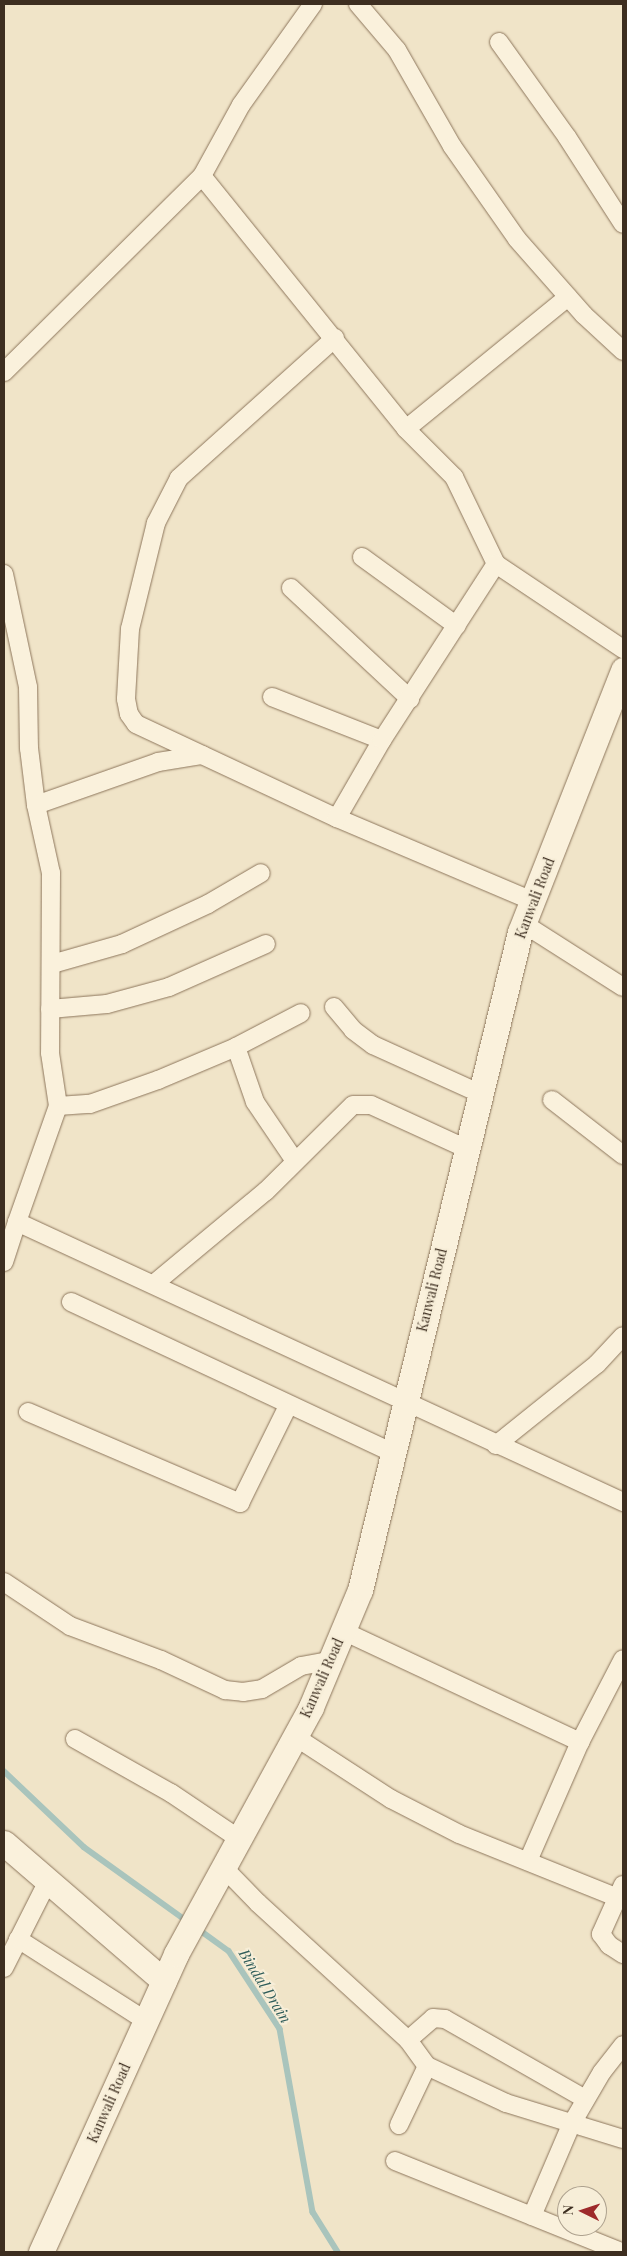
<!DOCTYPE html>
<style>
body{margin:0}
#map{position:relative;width:627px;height:2256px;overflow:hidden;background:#f0e4c8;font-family:"Playfair Display",serif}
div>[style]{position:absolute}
.stream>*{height:5.5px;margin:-2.75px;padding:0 2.75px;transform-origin:2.75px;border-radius:2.75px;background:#a9c4bc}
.roads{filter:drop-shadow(0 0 1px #8d765c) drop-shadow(0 0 1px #8d765c)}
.street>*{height:18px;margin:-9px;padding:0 9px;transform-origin:9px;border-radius:9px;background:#faf1dc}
.secondary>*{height:25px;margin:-12.5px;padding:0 12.5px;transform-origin:12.5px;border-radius:12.5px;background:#faf1dc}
span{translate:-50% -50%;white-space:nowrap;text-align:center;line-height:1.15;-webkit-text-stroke:4px #f7eed8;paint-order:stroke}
.street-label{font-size:14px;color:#3d2e20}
.water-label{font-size:15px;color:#2f5d5a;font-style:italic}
.frame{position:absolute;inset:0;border:5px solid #3d2e20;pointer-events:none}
.north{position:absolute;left:557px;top:2186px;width:50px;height:50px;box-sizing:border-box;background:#f7eed8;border:1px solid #ada18e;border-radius:50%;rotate:274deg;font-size:14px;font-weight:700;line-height:20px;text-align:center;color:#3d2e20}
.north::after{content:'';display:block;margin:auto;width:18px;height:22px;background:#9e2a2b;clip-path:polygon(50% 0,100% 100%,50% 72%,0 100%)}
</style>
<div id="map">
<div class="stream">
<div style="left:4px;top:1771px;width:110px;rotate:43.5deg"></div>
<div style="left:84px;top:1847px;width:127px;rotate:35.7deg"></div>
<div style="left:197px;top:1928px;width:39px;rotate:36deg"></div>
<div style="left:229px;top:1951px;width:93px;rotate:56.8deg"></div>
<div style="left:280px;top:2029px;width:186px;rotate:79.8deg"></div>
<div style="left:313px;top:2212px;width:47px;rotate:58deg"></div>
</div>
<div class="roads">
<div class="street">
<div style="left:358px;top:4px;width:60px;rotate:49.7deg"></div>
<div style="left:397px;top:50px;width:111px;rotate:60.2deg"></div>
<div style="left:452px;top:146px;width:113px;rotate:55deg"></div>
<div style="left:517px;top:239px;width:101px;rotate:48.6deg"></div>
<div style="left:584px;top:315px;width:53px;rotate:42.7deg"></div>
<div style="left:499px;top:42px;width:117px;rotate:54.4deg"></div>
<div style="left:567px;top:137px;width:103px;rotate:57.2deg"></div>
<div style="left:202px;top:176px;width:325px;rotate:51.1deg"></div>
<div style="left:406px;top:429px;width:68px;rotate:45deg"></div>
<div style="left:454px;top:477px;width:97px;rotate:64.2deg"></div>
<div style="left:496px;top:564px;width:153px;rotate:33.8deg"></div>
<div style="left:335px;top:338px;width:210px;rotate:138.1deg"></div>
<div style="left:179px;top:478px;width:51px;rotate:117.1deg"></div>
<div style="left:156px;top:523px;width:109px;rotate:103.8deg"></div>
<div style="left:130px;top:629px;width:70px;rotate:93.3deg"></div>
<div style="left:126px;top:699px;width:15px;rotate:79deg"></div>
<div style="left:129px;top:714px;width:12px;rotate:55deg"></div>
<div style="left:136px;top:724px;width:222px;rotate:25.1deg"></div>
<div style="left:337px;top:818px;width:213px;rotate:23deg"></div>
<div style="left:4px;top:372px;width:279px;rotate:-44.7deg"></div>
<div style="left:202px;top:176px;width:81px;rotate:-61.2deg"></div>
<div style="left:241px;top:105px;width:124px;rotate:-54.5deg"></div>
<div style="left:406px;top:429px;width:209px;rotate:-39.2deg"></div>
<div style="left:362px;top:557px;width:117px;rotate:36deg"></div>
<div style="left:4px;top:574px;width:116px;rotate:78deg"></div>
<div style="left:28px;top:687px;width:61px;rotate:89.1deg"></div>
<div style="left:29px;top:748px;width:57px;rotate:83deg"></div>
<div style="left:36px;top:805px;width:70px;rotate:77.6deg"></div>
<div style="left:51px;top:873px;width:180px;rotate:90.3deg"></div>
<div style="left:50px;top:1053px;width:54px;rotate:81.4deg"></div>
<div style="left:58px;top:1106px;width:123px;rotate:109.5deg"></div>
<div style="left:17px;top:1222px;width:668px;rotate:24.8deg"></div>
<div style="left:291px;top:588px;width:163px;rotate:43deg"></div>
<div style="left:272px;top:697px;width:118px;rotate:21.4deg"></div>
<div style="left:36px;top:805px;width:129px;rotate:-19.4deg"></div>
<div style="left:158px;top:762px;width:45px;rotate:-9deg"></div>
<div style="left:337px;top:818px;width:90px;rotate:-60deg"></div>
<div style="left:382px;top:740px;width:210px;rotate:-57.1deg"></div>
<div style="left:524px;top:924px;width:117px;rotate:32.5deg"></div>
<div style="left:52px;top:964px;width:73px;rotate:-15.9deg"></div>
<div style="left:122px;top:944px;width:95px;rotate:-24.9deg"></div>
<div style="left:208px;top:904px;width:61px;rotate:-30.3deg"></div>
<div style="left:334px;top:1007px;width:30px;rotate:50deg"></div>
<div style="left:353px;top:1030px;width:25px;rotate:37deg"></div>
<div style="left:373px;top:1045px;width:119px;rotate:24.4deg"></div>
<div style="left:50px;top:1009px;width:57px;rotate:-5deg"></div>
<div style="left:107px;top:1004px;width:64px;rotate:-15.3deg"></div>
<div style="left:169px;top:987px;width:106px;rotate:-23.9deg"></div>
<div style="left:236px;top:1047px;width:58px;rotate:70.9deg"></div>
<div style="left:255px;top:1102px;width:71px;rotate:55.9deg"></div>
<div style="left:552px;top:1100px;width:90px;rotate:37.8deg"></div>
<div style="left:58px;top:1106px;width:32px;rotate:-4deg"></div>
<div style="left:90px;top:1104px;width:72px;rotate:-19.4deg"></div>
<div style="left:158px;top:1080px;width:85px;rotate:-22.9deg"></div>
<div style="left:236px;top:1047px;width:73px;rotate:-27.6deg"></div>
<div style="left:4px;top:1262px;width:42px;rotate:-72deg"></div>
<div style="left:155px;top:1283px;width:144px;rotate:-39.7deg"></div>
<div style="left:266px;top:1191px;width:122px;rotate:-44.7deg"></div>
<div style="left:353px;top:1105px;width:18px"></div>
<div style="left:371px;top:1105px;width:106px;rotate:24.6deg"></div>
<div style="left:71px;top:1302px;width:356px;rotate:25.1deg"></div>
<div style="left:28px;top:1412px;width:231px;rotate:23.2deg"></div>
<div style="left:240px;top:1503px;width:108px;rotate:-63.7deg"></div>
<div style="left:496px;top:1445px;width:129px;rotate:-38.7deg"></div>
<div style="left:597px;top:1364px;width:38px;rotate:-47deg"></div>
<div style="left:4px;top:1582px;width:79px;rotate:33.7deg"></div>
<div style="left:70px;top:1626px;width:97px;rotate:20.5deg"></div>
<div style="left:161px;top:1660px;width:71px;rotate:25.1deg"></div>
<div style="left:225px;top:1690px;width:18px;rotate:6deg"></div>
<div style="left:243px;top:1692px;width:19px;rotate:-9deg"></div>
<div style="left:262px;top:1689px;width:45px;rotate:-30.5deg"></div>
<div style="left:301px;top:1666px;width:29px;rotate:-10deg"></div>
<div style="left:343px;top:1631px;width:262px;rotate:25.1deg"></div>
<div style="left:294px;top:1736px;width:116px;rotate:33deg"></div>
<div style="left:391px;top:1799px;width:76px;rotate:27.2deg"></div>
<div style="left:459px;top:1834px;width:177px;rotate:21.9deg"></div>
<div style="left:75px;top:1739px;width:110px;rotate:29.4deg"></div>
<div style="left:171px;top:1793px;width:81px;rotate:33.9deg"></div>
<div style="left:528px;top:1861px;width:130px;rotate:-66.4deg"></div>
<div style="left:580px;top:1742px;width:93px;rotate:-62.6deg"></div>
<div style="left:222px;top:1866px;width:52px;rotate:45.8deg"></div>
<div style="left:258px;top:1903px;width:203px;rotate:42.4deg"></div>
<div style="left:408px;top:2040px;width:32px;rotate:54deg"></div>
<div style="left:427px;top:2066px;width:87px;rotate:25.1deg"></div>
<div style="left:506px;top:2103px;width:122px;rotate:17.1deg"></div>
<div style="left:623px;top:1885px;width:54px;rotate:114.2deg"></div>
<div style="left:601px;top:1934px;width:14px;rotate:54deg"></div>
<div style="left:609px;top:1945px;width:17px;rotate:33deg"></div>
<div style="left:18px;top:1939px;width:152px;rotate:32.6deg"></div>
<div style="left:4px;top:1968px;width:97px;rotate:-63.2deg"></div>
<div style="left:408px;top:2040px;width:33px;rotate:-41deg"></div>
<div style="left:433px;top:2018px;width:12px;rotate:5deg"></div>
<div style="left:445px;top:2019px;width:161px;rotate:29.7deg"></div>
<div style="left:399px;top:2125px;width:65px;rotate:-64.6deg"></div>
<div style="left:395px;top:2161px;width:244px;rotate:21.9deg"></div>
<div style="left:532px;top:2216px;width:99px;rotate:-66.8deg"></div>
<div style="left:571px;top:2125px;width:61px;rotate:-59.7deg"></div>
<div style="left:602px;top:2072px;width:34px;rotate:-52deg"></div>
</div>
<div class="secondary">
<div style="left:4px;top:1843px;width:211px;rotate:40.8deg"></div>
<div style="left:41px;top:2252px;width:327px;rotate:-65.6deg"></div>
<div style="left:176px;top:1954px;width:281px;rotate:-61.3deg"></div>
<div style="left:311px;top:1707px;width:127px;rotate:-67.3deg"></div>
<div style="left:360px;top:1590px;width:677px;rotate:-76.33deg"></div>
<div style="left:520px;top:932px;width:282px;rotate:-68.5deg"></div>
</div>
</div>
<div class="street-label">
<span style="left:535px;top:898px;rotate:-69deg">Kanwali Road</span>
<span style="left:432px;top:1290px;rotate:-76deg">Kanwali Road</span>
<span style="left:322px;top:1678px;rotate:-66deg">Kanwali Road</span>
<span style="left:109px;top:2103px;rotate:-66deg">Kanwali Road</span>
</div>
<div class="water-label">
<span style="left:265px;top:1986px;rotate:58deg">Bindal Drain</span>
</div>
<div class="frame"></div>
<div class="north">N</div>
</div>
